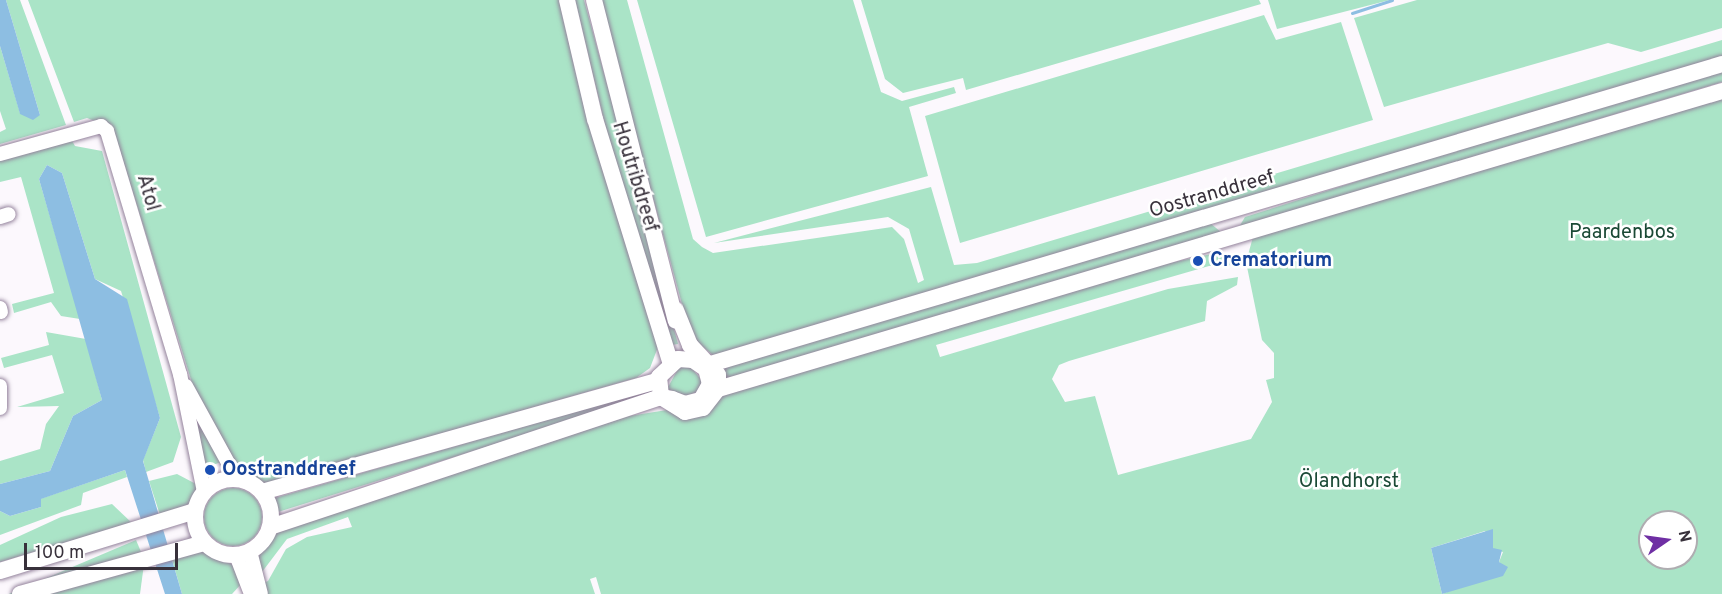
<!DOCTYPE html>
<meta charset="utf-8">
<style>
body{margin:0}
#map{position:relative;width:1722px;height:594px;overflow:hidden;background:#fcf8fd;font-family:Overpass,sans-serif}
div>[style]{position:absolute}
.green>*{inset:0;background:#aae4c7;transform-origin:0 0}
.round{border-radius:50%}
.water>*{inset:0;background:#8dbee2}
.stream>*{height:3px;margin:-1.5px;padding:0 1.5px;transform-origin:1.5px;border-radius:1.5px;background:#8dbee2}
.roads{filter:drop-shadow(0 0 2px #93829b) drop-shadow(0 0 2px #93829b)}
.minor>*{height:14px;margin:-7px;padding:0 7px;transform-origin:7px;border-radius:7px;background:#fff}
.major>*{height:16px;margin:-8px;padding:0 8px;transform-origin:8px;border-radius:8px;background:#fff}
.major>.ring{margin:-8px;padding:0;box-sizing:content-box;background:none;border:16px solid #fff;border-radius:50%}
.dots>*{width:16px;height:16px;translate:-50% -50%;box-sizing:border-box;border:3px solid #fff;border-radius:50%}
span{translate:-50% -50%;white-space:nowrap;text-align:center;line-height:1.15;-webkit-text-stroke:5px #fff;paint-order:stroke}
.street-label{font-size:20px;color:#38313b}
.park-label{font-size:20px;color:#1a4935}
.transit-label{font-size:20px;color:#164399;font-weight:700}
.left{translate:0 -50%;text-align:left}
.north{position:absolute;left:1638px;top:510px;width:60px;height:60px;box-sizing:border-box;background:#fff;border:2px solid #afadb1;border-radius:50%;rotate:77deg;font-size:16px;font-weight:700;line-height:24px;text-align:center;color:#38313b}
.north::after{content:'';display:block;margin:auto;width:21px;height:27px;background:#6f2fa4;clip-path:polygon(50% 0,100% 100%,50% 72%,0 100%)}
.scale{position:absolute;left:24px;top:543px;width:154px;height:27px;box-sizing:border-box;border:3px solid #38313b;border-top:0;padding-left:8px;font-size:18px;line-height:21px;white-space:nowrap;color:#38313b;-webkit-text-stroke:4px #fff;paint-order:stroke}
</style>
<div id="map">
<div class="green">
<div style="clip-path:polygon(6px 0,20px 0,66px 125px,0 144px,0 132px,6px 129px,0 111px,0 46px,20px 113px,40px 115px)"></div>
<div style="clip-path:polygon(28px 0,559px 0,579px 86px,658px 347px,650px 368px,636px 378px,265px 484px,236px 465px,197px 399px,113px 128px,87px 118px,74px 122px)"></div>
<div style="clip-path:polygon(575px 0,584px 0,678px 344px,672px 345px,612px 154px)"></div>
<div style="clip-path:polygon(599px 0,627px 0,693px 239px,702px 247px,713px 253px,892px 227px,904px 239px,918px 283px,924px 280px,909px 229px,888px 217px,714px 243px,931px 187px,954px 265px,977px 263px,1722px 40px,1722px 57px,714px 356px,691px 337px)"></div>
<div style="clip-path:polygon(637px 0,853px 0,881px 92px,902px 101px,954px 87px,956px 93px,909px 107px,928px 176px,706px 237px)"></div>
<div style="clip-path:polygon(861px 0,1259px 0,1261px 4px,966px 90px,963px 78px,903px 93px,885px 79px)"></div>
<div style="clip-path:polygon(1268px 0,1390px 0,1277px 29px)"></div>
<div style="clip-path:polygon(1417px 0,1722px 0,1722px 28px,1641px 52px,1608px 43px,1384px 107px,1354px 18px)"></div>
<div style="clip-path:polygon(1264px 15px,1276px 40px,1341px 22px,1373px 120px,960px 243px,925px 116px)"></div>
<div style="clip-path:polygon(1722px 65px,1722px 82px,1239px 227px,1245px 217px)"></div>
<div style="clip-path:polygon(evenodd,1722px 99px,1722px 594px,601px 594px,596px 577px,590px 579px,595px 594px,263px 594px,261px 584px,268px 581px,286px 549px,307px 537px,352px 527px,348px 517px,287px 539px,259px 576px,256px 560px,276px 533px,629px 416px,667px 410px,1128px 272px,1216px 253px,1235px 265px,1209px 266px,936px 345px,940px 357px,1168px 289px,1238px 277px,1237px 285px,1207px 301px,1205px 321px,1069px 361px,1059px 365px,1052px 379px,1065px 402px,1095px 396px,1118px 475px,1251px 439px,1272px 402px,1266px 380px,1274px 378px,1274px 353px,1262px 340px,1246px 262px,1253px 237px,1722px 99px,1650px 522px,1686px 522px,1686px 558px,1650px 558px,1650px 522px,1722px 99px,1485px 531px,1494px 550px,1503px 552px,1499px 562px,1506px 570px,1442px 594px,1431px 548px,1485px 531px)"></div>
<div style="clip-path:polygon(71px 139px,75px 146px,102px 151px,181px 437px,173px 462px,146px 472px,143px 460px,160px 418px,121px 291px,95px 279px,62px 173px,47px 165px,39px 179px,80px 319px,61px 316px,51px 302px,14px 313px,12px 304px,54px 293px,21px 177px,0 182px,0 161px)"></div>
<div style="clip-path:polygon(1210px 223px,1221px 232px,725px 383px,722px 365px)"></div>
<div style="clip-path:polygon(46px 332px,86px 339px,102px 400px,73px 416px,50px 471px,0 484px,0 461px,40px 449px,46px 424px,59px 406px,17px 407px,64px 393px,52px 355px,4px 368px,1px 358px,49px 345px)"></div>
<div style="clip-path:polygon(690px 366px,703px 382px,697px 392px,686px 396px,667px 389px,679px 367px)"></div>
<div style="clip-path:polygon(651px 390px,653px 395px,278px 512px,275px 498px)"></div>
<div style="clip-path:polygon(195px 411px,224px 461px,202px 469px)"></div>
<div style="clip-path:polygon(125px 470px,127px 477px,83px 493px,81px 505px,0 535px,0 511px,10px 516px,41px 507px,40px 499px)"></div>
<div style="clip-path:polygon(177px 474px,196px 484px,196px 490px,189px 506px,160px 515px,149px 481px)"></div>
<div class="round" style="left:204px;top:488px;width:58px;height:58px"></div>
<div style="clip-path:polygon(112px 504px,132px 523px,0 562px,0 545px,61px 517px)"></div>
<div style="left:136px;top:540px;width:13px;height:141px;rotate:67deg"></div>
<div style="clip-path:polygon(202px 550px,235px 566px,243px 582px,232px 594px,182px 594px,171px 556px)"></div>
<div style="clip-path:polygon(144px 564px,140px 594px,44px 594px)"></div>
</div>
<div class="water">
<div style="clip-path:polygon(0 0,6px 0,40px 115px,33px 120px,20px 114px,0 46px)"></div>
<div style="clip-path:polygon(47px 165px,62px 173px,95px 279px,127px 299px,160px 418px,143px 461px,182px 594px,165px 594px,125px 470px,41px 499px,41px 507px,10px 516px,0 511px,0 484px,50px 471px,73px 416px,102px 400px,39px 179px)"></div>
<div style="clip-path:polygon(1493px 529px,1493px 548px,1502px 550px,1499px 562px,1508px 567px,1503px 576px,1442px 594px,1431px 548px)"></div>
</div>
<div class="stream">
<div style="left:1352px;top:13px;width:42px;rotate:-18deg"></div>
</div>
<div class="roads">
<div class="minor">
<div style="left:0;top:154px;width:105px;rotate:-15.5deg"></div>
<div style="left:101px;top:126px;width:8px;rotate:40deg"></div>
<div style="left:107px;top:131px;width:254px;rotate:73.3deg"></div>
<div style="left:180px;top:374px;width:120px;rotate:78.5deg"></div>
<div style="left:0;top:217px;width:9px;rotate:-18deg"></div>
<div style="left:0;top:308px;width:4px;rotate:76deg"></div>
<div style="left:0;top:386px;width:22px;rotate:90deg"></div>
<div style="left:186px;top:386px;width:106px;rotate:61.3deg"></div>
<div style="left:250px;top:551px;width:44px;rotate:75.7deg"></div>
<div style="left:236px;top:555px;width:42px;rotate:69deg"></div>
</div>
<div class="major">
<div style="left:567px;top:0;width:122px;rotate:76.8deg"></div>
<div style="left:595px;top:119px;width:254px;rotate:72.8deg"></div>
<div style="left:594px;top:0;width:331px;rotate:75.7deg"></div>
<div style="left:704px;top:366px;width:1062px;rotate:-16.52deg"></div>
<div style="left:718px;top:389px;width:1047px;rotate:-16.53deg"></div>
<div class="ring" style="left:195px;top:479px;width:60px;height:60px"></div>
<div style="left:262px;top:492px;width:411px;rotate:-15.7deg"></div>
<div style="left:270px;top:527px;width:409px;rotate:-18.4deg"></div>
<div style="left:658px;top:398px;width:3px;rotate:-18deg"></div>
<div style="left:661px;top:397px;width:5px;rotate:11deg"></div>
<div style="left:666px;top:398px;width:6px;rotate:9deg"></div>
<div style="left:672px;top:399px;width:14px;rotate:21deg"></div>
<div style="left:685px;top:404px;width:16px;rotate:-14deg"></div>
<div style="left:701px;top:400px;width:18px;rotate:-61deg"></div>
<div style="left:710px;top:384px;width:16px;rotate:-105deg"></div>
<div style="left:706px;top:369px;width:16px;rotate:-145deg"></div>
<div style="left:693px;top:360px;width:15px;rotate:-176deg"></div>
<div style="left:678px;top:359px;width:26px;rotate:137deg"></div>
<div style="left:659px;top:377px;width:20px;rotate:84deg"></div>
<div style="left:661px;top:397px;width:28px;rotate:32deg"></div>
<div style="left:685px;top:412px;width:18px;rotate:-13deg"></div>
<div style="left:703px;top:408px;width:24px;rotate:-52deg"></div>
<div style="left:718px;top:389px;width:14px;rotate:-90deg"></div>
<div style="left:718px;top:375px;width:41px;rotate:-133deg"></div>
<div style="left:690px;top:345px;width:38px;rotate:-112deg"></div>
<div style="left:0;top:571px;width:204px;rotate:-17.1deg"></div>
<div style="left:20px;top:594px;width:191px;rotate:-15.5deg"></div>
</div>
</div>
<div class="dots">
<div style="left:1198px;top:261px;background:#1a4fb4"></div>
<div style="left:210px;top:470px;background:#1a4fb4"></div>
</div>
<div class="street-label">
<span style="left:634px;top:177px;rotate:73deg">Houtribdreef</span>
<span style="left:147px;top:193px;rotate:74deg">Atol</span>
<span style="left:1212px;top:195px;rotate:-16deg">Oostranddreef</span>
</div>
<div class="park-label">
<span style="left:1622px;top:233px">Paardenbos</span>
<span style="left:1349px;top:482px">Ölandhorst</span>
</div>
<div class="transit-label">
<span class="left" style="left:1210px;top:261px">Crematorium</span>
<span class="left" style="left:222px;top:470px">Oostranddreef</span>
</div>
<div class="north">N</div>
<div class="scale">100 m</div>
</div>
